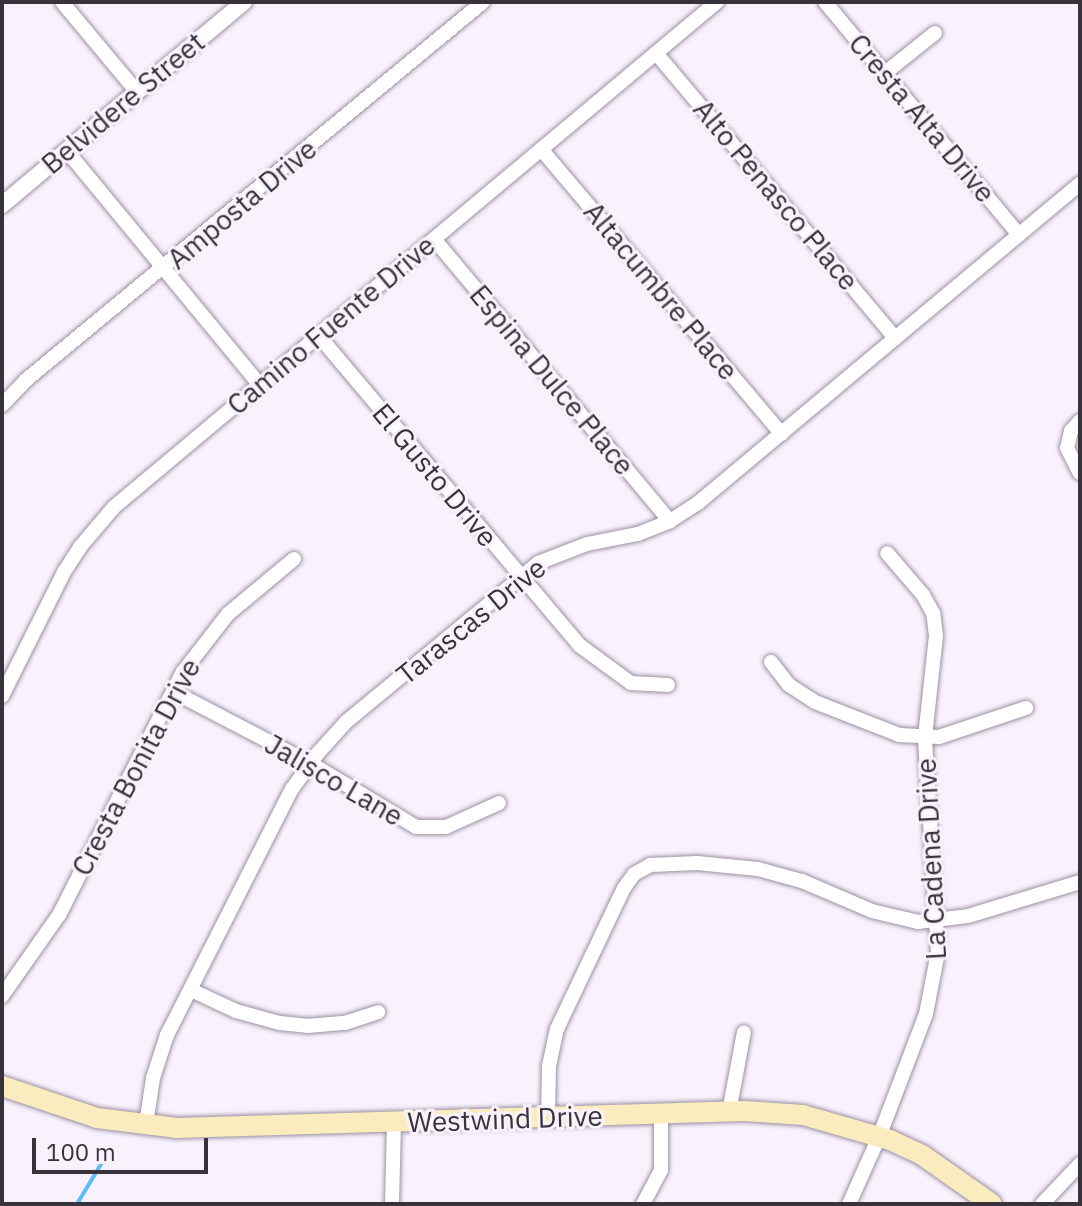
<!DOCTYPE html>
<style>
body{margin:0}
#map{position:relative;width:1082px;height:1206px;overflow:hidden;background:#f9f2fd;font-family:"IBM Plex Sans",sans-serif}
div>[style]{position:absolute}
.stream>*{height:4px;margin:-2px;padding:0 2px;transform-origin:2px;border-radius:2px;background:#5bbdfa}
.roads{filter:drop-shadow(0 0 2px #9c91a3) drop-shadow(0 0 2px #9c91a3)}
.minor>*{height:14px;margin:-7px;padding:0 7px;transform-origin:7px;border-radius:7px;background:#fff}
.tertiary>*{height:16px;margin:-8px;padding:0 8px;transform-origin:8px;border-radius:8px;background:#fff}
.secondary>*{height:20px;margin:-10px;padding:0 10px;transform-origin:10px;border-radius:10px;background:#faecbe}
span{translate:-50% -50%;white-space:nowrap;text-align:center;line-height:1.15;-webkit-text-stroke:6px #f9f2fd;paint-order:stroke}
.street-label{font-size:28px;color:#38333b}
.frame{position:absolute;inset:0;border:4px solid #38333b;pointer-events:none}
.scale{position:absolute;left:32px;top:1138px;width:176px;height:36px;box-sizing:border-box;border:4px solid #38333b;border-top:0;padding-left:10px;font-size:24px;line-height:28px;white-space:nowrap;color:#38333b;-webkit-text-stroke:6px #f9f2fd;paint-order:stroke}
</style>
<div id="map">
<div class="stream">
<div style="left:77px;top:1204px;width:56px;rotate:-58.9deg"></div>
</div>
<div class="roads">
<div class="minor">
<div style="left:62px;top:2px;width:117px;rotate:50.2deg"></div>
<div style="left:825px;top:2px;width:303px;rotate:50.2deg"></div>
<div style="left:656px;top:53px;width:372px;rotate:50deg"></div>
<div style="left:885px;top:73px;width:64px;rotate:-38.7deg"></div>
<div style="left:541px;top:149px;width:373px;rotate:49.8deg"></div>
<div style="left:67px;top:151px;width:303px;rotate:50.5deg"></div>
<div style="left:434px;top:239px;width:368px;rotate:50.1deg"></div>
<div style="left:319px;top:336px;width:404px;rotate:49.9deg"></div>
<div style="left:579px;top:645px;width:64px;rotate:36.2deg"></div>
<div style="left:631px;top:683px;width:37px;rotate:3deg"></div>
<div style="left:2px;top:405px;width:35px;rotate:-46deg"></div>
<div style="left:26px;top:380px;width:593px;rotate:-39.6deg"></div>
<div style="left:1080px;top:421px;width:13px;rotate:132deg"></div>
<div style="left:1071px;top:431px;width:17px;rotate:103deg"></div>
<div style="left:1067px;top:448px;width:28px;rotate:63deg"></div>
<div style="left:771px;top:662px;width:29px;rotate:52deg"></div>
<div style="left:789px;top:685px;width:31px;rotate:33deg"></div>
<div style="left:815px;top:702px;width:90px;rotate:21.4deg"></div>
<div style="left:899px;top:735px;width:40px;rotate:2.9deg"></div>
<div style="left:939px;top:737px;width:92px;rotate:-18.4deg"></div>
<div style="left:174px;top:692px;width:153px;rotate:27.6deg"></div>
<div style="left:310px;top:763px;width:124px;rotate:31.1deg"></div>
<div style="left:416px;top:827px;width:30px"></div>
<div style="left:446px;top:827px;width:58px;rotate:-24.4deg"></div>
<div style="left:2px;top:696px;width:139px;rotate:-63.4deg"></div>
<div style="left:64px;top:572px;width:30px;rotate:-57deg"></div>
<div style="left:80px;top:547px;width:52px;rotate:-49.6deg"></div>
<div style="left:114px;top:507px;width:787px;rotate:-39.95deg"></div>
<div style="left:191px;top:990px;width:50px;rotate:25deg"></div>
<div style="left:236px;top:1011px;width:46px;rotate:15.3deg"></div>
<div style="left:280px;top:1023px;width:27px;rotate:6deg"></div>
<div style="left:307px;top:1026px;width:38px;rotate:-5deg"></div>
<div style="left:345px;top:1023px;width:35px;rotate:-18deg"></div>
<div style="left:2px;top:996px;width:99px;rotate:-54.9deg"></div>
<div style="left:59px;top:915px;width:273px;rotate:-63deg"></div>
<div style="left:183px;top:672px;width:73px;rotate:-52.2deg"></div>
<div style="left:228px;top:614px;width:86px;rotate:-39.8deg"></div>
<div style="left:729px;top:1112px;width:81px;rotate:-79.4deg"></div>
<div style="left:548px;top:1118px;width:52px;rotate:-88.9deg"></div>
<div style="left:549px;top:1066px;width:38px;rotate:-78deg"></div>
<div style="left:557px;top:1029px;width:156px;rotate:-64.6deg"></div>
<div style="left:624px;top:888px;width:17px;rotate:-54deg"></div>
<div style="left:634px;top:874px;width:18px;rotate:-29deg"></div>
<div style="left:650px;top:865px;width:47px;rotate:-2.4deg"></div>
<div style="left:697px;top:863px;width:61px;rotate:5.6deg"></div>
<div style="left:758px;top:869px;width:46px;rotate:15.3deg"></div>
<div style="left:802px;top:881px;width:76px;rotate:23.2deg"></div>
<div style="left:872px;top:911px;width:47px;rotate:13.4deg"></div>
<div style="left:918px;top:922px;width:50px;rotate:-6.8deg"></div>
<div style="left:968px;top:916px;width:117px;rotate:-16.9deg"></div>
<div style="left:146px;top:1124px;width:47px;rotate:-81.3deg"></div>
<div style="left:153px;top:1078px;width:45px;rotate:-72deg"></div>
<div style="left:167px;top:1035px;width:276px;rotate:-63.1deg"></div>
<div style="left:292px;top:789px;width:44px;rotate:-54.2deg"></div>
<div style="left:318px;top:753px;width:42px;rotate:-47.9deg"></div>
<div style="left:346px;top:722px;width:249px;rotate:-39.6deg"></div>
<div style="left:538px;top:563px;width:53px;rotate:-21.2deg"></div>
<div style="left:587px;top:544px;width:52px;rotate:-11.1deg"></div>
<div style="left:638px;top:534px;width:35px;rotate:-22deg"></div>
<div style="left:670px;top:521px;width:33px;rotate:-33deg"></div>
<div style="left:698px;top:503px;width:498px;rotate:-39.9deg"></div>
<div style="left:392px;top:1204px;width:82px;rotate:-88.6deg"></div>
<div style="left:643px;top:1204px;width:38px;rotate:-62deg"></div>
<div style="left:661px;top:1170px;width:56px;rotate:-90deg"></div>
<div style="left:849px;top:1204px;width:73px;rotate:-65.9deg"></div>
<div style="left:879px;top:1137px;width:132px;rotate:-69.1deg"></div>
<div style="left:926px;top:1014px;width:63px;rotate:-79deg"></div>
<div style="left:938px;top:952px;width:215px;rotate:-93.5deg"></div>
<div style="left:925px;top:737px;width:102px;rotate:-83.8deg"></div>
<div style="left:936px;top:636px;width:23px;rotate:-97deg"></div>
<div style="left:933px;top:613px;width:21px;rotate:-119deg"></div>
<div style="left:923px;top:595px;width:55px;rotate:-130.6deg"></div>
<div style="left:1042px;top:1204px;width:55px;rotate:-46.5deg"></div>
</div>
<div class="tertiary">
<div style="left:2px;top:205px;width:316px;rotate:-40deg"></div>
</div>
<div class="secondary">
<div style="left:2px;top:1086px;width:100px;rotate:18.6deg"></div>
<div style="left:97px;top:1118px;width:81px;rotate:7.1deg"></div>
<div style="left:177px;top:1128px;width:568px;rotate:-1.71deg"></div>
<div style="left:745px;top:1111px;width:58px;rotate:3.9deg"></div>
<div style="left:803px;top:1115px;width:91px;rotate:16deg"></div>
<div style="left:890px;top:1140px;width:35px;rotate:25deg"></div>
<div style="left:922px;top:1155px;width:85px;rotate:35deg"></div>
</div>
</div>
<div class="street-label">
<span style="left:123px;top:103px;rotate:-40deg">Belvidere Street</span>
<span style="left:922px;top:118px;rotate:50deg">Cresta Alta Drive</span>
<span style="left:776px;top:195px;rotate:50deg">Alto Penasco Place</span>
<span style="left:242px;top:204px;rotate:-40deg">Amposta Drive</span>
<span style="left:661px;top:291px;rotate:50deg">Altacumbre Place</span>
<span style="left:331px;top:325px;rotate:-40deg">Camino Fuente Drive</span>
<span style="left:552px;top:380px;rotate:50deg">Espina Dulce Place</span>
<span style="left:435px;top:475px;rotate:50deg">El Gusto Drive</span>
<span style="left:471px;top:621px;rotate:-39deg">Tarascas Drive</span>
<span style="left:136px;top:767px;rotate:-62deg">Cresta Bonita Drive</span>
<span style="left:334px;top:780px;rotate:30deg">Jalisco Lane</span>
<span style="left:931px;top:859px;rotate:-93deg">La Cadena Drive</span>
<span style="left:505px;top:1119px;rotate:-2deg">Westwind Drive</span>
</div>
<div class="frame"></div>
<div class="scale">100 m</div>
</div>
